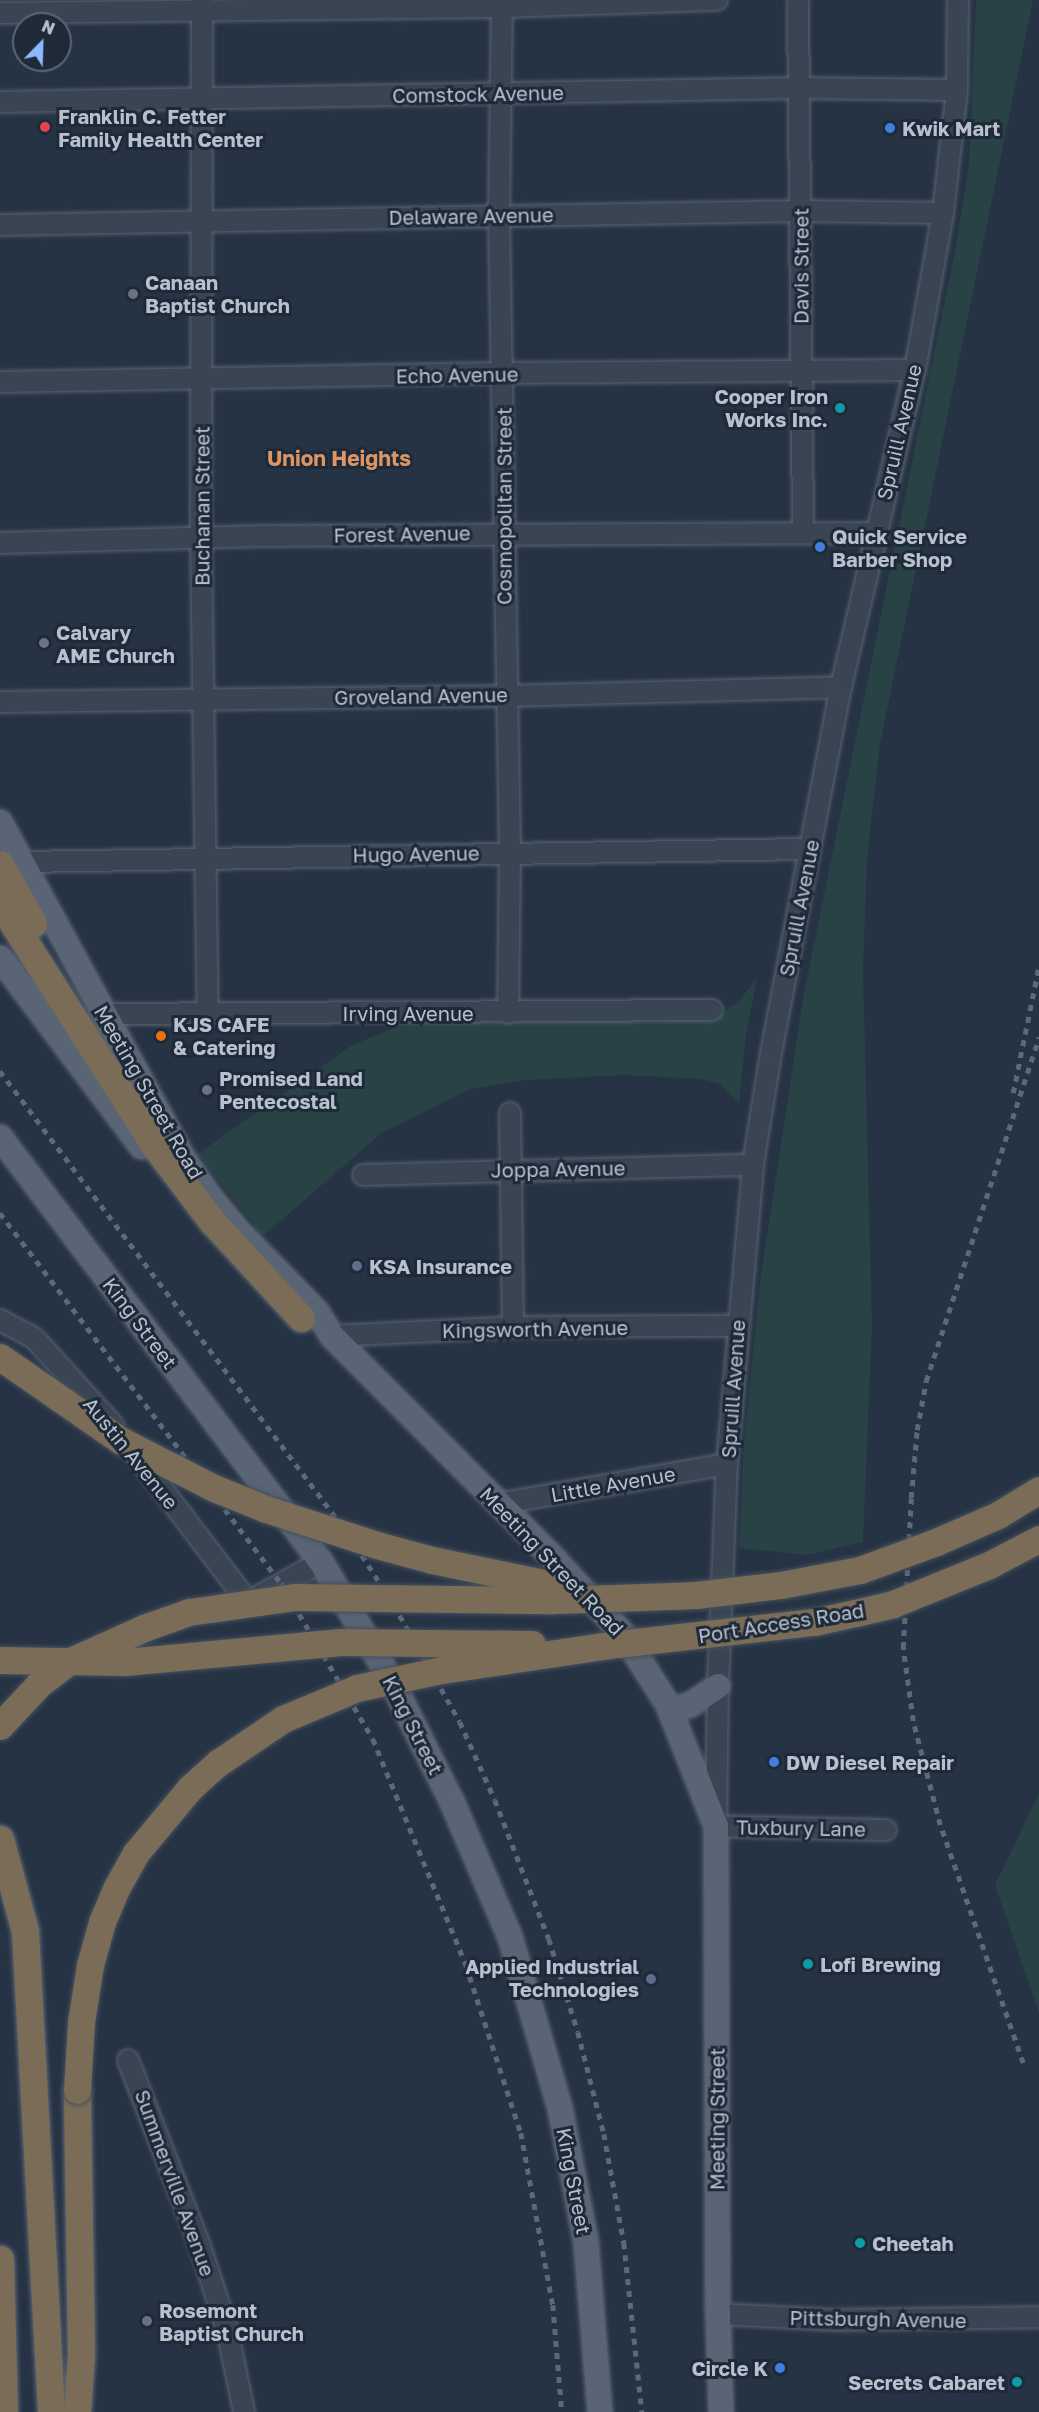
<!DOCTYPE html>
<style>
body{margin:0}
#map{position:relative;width:1039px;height:2412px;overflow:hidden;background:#263344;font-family:"Golos Text",sans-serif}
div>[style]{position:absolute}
.green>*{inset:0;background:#284245}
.roads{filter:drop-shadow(0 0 2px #596371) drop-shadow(0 0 2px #596371)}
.minor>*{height:20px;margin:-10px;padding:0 10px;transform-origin:10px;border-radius:10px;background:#3a4554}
.major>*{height:24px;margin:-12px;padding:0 12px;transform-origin:12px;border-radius:12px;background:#596474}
.highway>*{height:27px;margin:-13.5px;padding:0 13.5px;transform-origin:13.5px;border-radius:13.5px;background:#7a6c57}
.rail>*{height:4.5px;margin-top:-2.25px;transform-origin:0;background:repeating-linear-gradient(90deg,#5c697b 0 6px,transparent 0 12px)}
.bridges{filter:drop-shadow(0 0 2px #45505e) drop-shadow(0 0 2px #45505e)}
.highway-bridge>*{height:27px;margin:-13.5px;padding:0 13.5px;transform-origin:13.5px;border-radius:13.5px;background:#7a6c57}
.dots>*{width:16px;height:16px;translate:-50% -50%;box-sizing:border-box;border:3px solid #1f2a39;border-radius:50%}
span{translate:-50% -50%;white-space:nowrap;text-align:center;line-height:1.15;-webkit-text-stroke:6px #1f2a39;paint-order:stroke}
.street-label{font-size:20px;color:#b8c0cd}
.poi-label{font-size:20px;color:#b8c0cd;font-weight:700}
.left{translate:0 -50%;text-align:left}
.right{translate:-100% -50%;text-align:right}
.neighbourhood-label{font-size:21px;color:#dc9665;font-weight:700}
.north{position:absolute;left:12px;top:12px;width:60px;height:60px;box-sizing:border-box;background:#1f2a39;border:2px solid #5c6674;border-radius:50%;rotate:23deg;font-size:16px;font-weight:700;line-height:24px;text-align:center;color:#b8c0cd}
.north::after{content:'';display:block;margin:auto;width:21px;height:27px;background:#8dbafd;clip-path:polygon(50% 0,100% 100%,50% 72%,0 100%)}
</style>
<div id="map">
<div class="green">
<div style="clip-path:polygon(976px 0,1033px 0,880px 744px,867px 859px,863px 971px,872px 1326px,863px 1542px,807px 1555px,739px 1548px,744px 1442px,760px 1282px,804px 993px,955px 251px,969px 164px)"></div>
<div style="clip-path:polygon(757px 978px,746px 1035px,739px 1103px,720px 1084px,702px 1079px,624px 1075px,526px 1080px,471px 1089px,383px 1132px,263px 1236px,212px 1173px,199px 1153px,352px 1045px,406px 1023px,714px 1020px,739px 1001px)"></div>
<div style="clip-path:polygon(1039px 1794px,1039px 2013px,995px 1885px)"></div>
</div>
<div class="roads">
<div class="minor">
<div style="left:202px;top:0;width:536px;rotate:90.11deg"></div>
<div style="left:201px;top:536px;width:476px;rotate:89.2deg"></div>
<div style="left:502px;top:0;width:216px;rotate:90.8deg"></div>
<div style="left:499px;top:216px;width:636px;rotate:89.01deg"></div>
<div style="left:510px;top:852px;width:161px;rotate:90.7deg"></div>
<div style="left:798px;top:0;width:532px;rotate:89.46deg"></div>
<div style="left:0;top:13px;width:502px;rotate:-0.68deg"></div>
<div style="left:502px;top:7px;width:215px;rotate:-1.9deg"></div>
<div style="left:0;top:102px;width:799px;rotate:-1deg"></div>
<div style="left:799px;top:88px;width:158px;rotate:0.7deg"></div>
<div style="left:0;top:225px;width:801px;rotate:-1deg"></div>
<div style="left:801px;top:211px;width:142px;rotate:0.8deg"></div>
<div style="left:0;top:382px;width:503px;rotate:-1.03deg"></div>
<div style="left:503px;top:373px;width:412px;rotate:-0.4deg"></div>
<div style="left:0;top:543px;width:263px;rotate:-1.5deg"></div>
<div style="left:263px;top:536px;width:613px;rotate:-0.28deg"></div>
<div style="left:0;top:702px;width:505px;rotate:-0.68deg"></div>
<div style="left:505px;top:696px;width:336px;rotate:-1.5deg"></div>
<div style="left:22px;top:862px;width:788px;rotate:-0.95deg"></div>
<div style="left:104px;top:1014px;width:608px;rotate:-0.38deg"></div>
<div style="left:510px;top:1113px;width:214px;rotate:89.2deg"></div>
<div style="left:363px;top:1175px;width:390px;rotate:-1.5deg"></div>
<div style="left:0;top:1320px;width:38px;rotate:28deg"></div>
<div style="left:34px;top:1338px;width:118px;rotate:47.8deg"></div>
<div style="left:332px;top:1336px;width:181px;rotate:-2.8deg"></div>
<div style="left:513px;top:1327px;width:225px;rotate:-0.3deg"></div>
<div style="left:131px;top:1448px;width:193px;rotate:52.8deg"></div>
<div style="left:248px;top:1602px;width:83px;rotate:-28.7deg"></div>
<div style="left:498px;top:1504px;width:232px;rotate:-9.9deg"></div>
<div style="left:886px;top:1830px;width:170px;rotate:-178.7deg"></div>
<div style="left:716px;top:1826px;width:140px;rotate:-89.2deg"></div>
<div style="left:718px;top:1686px;width:222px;rotate:-87.7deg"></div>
<div style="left:727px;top:1464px;width:300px;rotate:-85deg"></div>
<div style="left:753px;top:1165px;width:113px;rotate:-80.9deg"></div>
<div style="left:771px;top:1053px;width:373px;rotate:-79.2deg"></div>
<div style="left:841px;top:687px;width:326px;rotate:-76.9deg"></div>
<div style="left:915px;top:370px;width:159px;rotate:-79.9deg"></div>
<div style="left:943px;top:213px;width:124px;rotate:-83.5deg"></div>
<div style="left:957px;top:90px;width:90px;rotate:-89.4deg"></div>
<div style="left:128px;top:2060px;width:196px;rotate:68.8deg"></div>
<div style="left:199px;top:2243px;width:90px;rotate:72deg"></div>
<div style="left:227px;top:2329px;width:85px;rotate:78.4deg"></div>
<div style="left:718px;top:2314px;width:118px;rotate:2.9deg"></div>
<div style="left:836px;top:2320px;width:203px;rotate:-0.8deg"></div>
</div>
<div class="major">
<div style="left:0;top:822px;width:380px;rotate:61.4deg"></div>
<div style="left:182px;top:1156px;width:50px;rotate:55.7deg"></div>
<div style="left:210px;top:1197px;width:44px;rotate:50.5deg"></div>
<div style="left:238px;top:1231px;width:113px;rotate:45.7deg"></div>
<div style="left:317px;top:1312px;width:28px;rotate:58deg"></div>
<div style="left:332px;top:1336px;width:316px;rotate:45.1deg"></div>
<div style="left:555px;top:1560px;width:100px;rotate:47.4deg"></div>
<div style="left:623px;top:1634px;width:84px;rotate:57.6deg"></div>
<div style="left:668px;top:1705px;width:130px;rotate:68.4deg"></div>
<div style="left:716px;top:1826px;width:488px;rotate:89.8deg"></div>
<div style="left:718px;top:2314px;width:98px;rotate:88.2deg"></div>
<div style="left:0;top:958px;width:236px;rotate:53.1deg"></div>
<div style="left:0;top:1137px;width:533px;rotate:52.94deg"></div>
<div style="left:321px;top:1562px;width:137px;rotate:59.3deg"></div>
<div style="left:391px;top:1680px;width:139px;rotate:63.4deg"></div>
<div style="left:453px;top:1804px;width:145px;rotate:66.8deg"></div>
<div style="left:510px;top:1937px;width:178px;rotate:73.7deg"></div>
<div style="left:560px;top:2108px;width:136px;rotate:79deg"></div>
<div style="left:586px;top:2242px;width:171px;rotate:85.3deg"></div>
<div style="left:670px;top:1710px;width:21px;rotate:-14deg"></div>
<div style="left:690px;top:1705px;width:34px;rotate:-34deg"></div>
</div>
<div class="highway">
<div style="left:0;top:864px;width:68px;rotate:60.8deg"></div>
<div style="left:0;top:903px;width:283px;rotate:57.5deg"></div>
<div style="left:152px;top:1142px;width:98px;rotate:52.9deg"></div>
<div style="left:211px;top:1220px;width:133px;rotate:47.4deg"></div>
<div style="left:0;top:1839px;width:95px;rotate:74.8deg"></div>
<div style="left:25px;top:1931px;width:482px;rotate:86.9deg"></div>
<div style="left:0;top:2259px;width:153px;rotate:88.5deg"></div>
<div style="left:77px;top:2412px;width:59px;rotate:-86.1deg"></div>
<div style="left:81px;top:2353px;width:263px;rotate:-90.9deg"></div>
</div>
</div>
<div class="rail">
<div style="left:0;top:1071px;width:581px;rotate:53.05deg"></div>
<div style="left:349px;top:1535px;width:83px;rotate:57.3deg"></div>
<div style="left:394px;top:1605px;width:134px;rotate:60.6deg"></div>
<div style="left:460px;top:1722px;width:85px;rotate:65.8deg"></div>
<div style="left:495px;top:1800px;width:149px;rotate:68.8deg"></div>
<div style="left:549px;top:1939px;width:97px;rotate:72.7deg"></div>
<div style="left:578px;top:2032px;width:105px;rotate:75.7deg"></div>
<div style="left:604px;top:2134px;width:111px;rotate:79.6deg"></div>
<div style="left:624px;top:2243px;width:170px;rotate:83.9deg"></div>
<div style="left:1013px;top:1093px;width:131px;rotate:-78.5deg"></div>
<div style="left:0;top:1213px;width:465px;rotate:52.8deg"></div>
<div style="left:281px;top:1583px;width:181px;rotate:59.5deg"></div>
<div style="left:373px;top:1739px;width:244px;rotate:67.6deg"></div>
<div style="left:466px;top:1965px;width:177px;rotate:71.9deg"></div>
<div style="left:521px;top:2133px;width:175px;rotate:79.5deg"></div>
<div style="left:553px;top:2305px;width:107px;rotate:85.2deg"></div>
<div style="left:1023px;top:2063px;width:252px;rotate:-109.2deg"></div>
<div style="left:940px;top:1825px;width:107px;rotate:-104.6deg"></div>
<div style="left:913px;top:1721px;width:74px;rotate:-97.8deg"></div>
<div style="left:903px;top:1648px;width:150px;rotate:-86.9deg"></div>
<div style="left:911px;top:1498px;width:68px;rotate:-85deg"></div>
<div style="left:917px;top:1430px;width:50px;rotate:-79.6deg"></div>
<div style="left:926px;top:1381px;width:362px;rotate:-71.8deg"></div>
</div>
<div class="bridges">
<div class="highway-bridge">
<div style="left:0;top:1357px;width:146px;rotate:34.7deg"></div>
<div style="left:120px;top:1440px;width:106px;rotate:27.1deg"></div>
<div style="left:214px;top:1488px;width:56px;rotate:22deg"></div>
<div style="left:266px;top:1509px;width:117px;rotate:18deg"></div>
<div style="left:377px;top:1545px;width:57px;rotate:15.3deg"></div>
<div style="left:432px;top:1560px;width:134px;rotate:11.6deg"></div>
<div style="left:0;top:1660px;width:125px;rotate:0.9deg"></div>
<div style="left:125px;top:1662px;width:217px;rotate:-5.3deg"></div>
<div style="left:341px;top:1642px;width:191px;rotate:0.6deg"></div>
<div style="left:0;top:1726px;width:57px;rotate:-47.1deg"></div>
<div style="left:39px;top:1684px;width:36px;rotate:-37deg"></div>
<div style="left:68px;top:1662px;width:83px;rotate:-24.1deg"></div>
<div style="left:144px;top:1628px;width:48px;rotate:-19.6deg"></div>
<div style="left:189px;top:1612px;width:106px;rotate:-8.1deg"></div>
<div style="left:294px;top:1597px;width:260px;rotate:0.7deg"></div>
<div style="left:554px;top:1600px;width:142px;rotate:-2deg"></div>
<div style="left:696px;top:1595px;width:86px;rotate:-6.7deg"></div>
<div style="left:781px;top:1585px;width:80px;rotate:-10.8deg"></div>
<div style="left:860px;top:1570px;width:81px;rotate:-20.2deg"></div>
<div style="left:936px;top:1542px;width:68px;rotate:-23.5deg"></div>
<div style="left:998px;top:1515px;width:48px;rotate:-31.4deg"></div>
<div style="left:77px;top:2090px;width:68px;rotate:-86.6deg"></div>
<div style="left:81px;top:2022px;width:58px;rotate:-81deg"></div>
<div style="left:90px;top:1965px;width:45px;rotate:-74.4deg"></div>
<div style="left:102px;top:1922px;width:38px;rotate:-67deg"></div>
<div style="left:117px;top:1887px;width:39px;rotate:-61deg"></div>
<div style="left:136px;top:1853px;width:85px;rotate:-50.3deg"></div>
<div style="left:190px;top:1788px;width:38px;rotate:-42deg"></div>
<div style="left:218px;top:1763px;width:78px;rotate:-34.1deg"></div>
<div style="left:283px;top:1719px;width:80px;rotate:-22.7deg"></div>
<div style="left:357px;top:1688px;width:87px;rotate:-12deg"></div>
<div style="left:442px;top:1670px;width:177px;rotate:-8.5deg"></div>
<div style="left:617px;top:1644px;width:198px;rotate:-6.4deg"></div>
<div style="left:814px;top:1622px;width:42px;rotate:-12.4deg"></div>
<div style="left:855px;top:1613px;width:39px;rotate:-13deg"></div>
<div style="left:893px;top:1604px;width:104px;rotate:-22.1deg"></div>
<div style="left:989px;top:1565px;width:56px;rotate:-27.5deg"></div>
</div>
</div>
<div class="dots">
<div style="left:45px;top:127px;background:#e0444e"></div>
<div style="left:890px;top:128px;background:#3f7fe0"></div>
<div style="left:133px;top:294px;background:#6b7280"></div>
<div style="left:840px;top:408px;background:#0f9aa8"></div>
<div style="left:820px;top:547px;background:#3f7fe0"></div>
<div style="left:44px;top:643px;background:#6b7280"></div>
<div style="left:161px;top:1036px;background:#e8710a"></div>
<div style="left:207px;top:1090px;background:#6b7280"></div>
<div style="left:357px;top:1266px;background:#5c6f8a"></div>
<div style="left:774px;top:1762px;background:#3f7fe0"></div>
<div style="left:808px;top:1964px;background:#0f9aa8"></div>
<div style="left:651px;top:1979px;background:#5c6f8a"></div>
<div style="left:860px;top:2243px;background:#0f9aa8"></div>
<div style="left:147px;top:2321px;background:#6b7280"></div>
<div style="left:780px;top:2368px;background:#3f7fe0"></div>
<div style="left:1017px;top:2382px;background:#0f9aa8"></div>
</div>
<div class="street-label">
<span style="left:478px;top:94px;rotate:-1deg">Comstock Avenue</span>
<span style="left:471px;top:216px;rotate:-1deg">Delaware Avenue</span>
<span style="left:801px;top:266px;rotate:-90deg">Davis Street</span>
<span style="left:457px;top:375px;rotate:-1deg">Echo Avenue</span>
<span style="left:899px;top:432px;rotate:-77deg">Spruill Avenue</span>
<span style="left:202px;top:506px;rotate:-90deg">Buchanan Street</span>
<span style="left:504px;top:506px;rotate:-90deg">Cosmopolitan Street</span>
<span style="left:402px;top:534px;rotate:-1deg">Forest Avenue</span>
<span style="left:421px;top:696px;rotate:-1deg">Groveland Avenue</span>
<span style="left:416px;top:854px;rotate:-1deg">Hugo Avenue</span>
<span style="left:799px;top:908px;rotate:-79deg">Spruill Avenue</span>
<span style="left:408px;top:1013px">Irving Avenue</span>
<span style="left:149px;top:1092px;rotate:60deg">Meeting Street Road</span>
<span style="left:558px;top:1169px;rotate:-1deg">Joppa Avenue</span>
<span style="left:140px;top:1323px;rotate:53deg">King Street</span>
<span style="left:535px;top:1329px;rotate:-1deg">Kingsworth Avenue</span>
<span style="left:733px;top:1389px;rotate:-86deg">Spruill Avenue</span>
<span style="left:131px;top:1453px;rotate:51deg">Austin Avenue</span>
<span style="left:613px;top:1484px;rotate:-10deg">Little Avenue</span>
<span style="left:552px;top:1561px;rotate:46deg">Meeting Street Road</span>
<span style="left:781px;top:1623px;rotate:-9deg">Port Access Road</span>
<span style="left:413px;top:1725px;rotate:63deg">King Street</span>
<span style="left:801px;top:1828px;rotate:1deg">Tuxbury Lane</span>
<span style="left:717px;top:2119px;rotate:-90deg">Meeting Street</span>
<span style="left:574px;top:2181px;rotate:79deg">King Street</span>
<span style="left:175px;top:2183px;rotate:70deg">Summerville Avenue</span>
<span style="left:878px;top:2319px;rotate:1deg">Pittsburgh Avenue</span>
</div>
<div class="poi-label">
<span class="left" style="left:58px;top:128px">Franklin C. Fetter<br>Family Health Center</span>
<span class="left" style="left:902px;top:128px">Kwik Mart</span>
<span class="left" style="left:145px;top:294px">Canaan<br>Baptist Church</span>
<span class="right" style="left:828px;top:408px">Cooper Iron<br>Works Inc.</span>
<span class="left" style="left:832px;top:548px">Quick Service<br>Barber Shop</span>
<span class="left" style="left:56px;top:644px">Calvary<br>AME Church</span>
<span class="left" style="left:173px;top:1036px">KJS CAFE<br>&amp; Catering</span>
<span class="left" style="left:219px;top:1090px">Promised Land<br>Pentecostal</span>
<span class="left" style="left:369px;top:1266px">KSA Insurance</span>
<span class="left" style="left:786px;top:1762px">DW Diesel Repair</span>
<span class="left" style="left:820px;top:1964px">Lofi Brewing</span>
<span class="right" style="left:639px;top:1978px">Applied Industrial<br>Technologies</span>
<span class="left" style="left:872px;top:2243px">Cheetah</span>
<span class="left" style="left:159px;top:2322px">Rosemont<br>Baptist Church</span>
<span class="right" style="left:768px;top:2368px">Circle K</span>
<span class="right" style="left:1005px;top:2382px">Secrets Cabaret</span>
</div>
<div class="neighbourhood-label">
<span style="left:339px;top:458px">Union Heights</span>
</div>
<div class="north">N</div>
</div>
